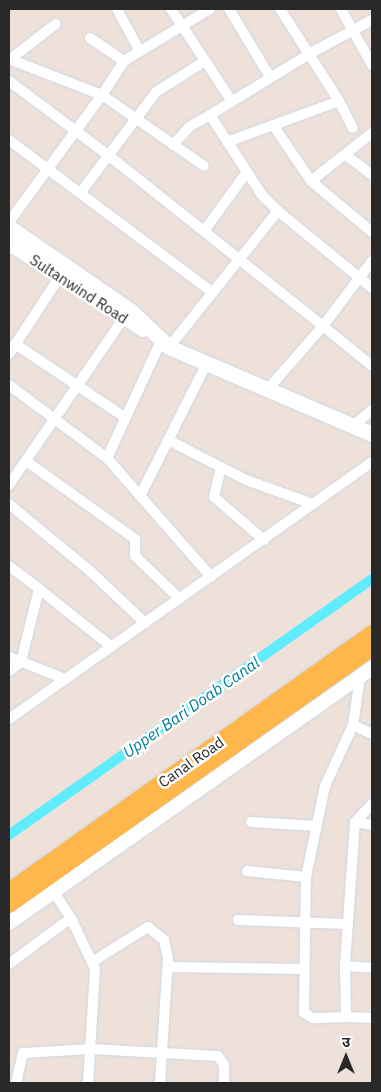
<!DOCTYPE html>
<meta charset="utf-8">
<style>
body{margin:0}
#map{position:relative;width:381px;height:1092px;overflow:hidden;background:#ede1d9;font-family:"IBM Plex Sans","Noto Sans Devanagari",sans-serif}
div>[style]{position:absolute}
.canal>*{height:10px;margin:-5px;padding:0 5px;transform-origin:5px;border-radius:5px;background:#5fecfc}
.roads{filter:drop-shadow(0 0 1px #ced6e4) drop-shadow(0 0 1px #ced6e4)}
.minor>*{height:10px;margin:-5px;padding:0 5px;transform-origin:5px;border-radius:5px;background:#fff}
.tertiary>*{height:14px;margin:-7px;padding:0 7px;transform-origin:7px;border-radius:7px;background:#fff}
.secondary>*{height:15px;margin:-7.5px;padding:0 7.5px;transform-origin:7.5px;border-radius:7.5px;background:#fff}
.primary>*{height:16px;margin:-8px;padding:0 8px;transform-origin:8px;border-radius:8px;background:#ffb74c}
span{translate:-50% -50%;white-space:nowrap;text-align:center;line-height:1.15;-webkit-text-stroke:5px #fff;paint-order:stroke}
.street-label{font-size:15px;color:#292929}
.water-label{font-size:16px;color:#027d97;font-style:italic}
.frame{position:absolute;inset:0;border:10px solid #292929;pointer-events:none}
.north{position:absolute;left:321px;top:1032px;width:50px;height:50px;-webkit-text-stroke:4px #fff;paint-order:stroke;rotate:0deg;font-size:14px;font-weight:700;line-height:20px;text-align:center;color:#292929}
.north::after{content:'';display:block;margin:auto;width:18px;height:22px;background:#292929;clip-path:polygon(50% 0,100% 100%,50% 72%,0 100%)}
</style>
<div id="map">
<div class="canal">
<div style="left:9px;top:835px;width:444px;rotate:-35.2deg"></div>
</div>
<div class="roads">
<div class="minor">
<div style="left:117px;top:9px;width:47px;rotate:61.8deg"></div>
<div style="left:171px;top:9px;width:109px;rotate:56.6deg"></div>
<div style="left:229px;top:9px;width:79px;rotate:58.9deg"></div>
<div style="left:341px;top:9px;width:64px;rotate:61deg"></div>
<div style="left:90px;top:38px;width:41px;rotate:34.1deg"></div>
<div style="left:9px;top:59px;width:100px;rotate:21.2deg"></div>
<div style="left:102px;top:95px;width:40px;rotate:-57.1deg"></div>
<div style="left:124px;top:61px;width:100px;rotate:-31.2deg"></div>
<div style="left:9px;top:60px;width:59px;rotate:-37.5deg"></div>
<div style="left:9px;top:81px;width:124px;rotate:36.8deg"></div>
<div style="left:108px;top:155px;width:275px;rotate:38.5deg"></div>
<div style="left:323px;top:326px;width:84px;rotate:131.1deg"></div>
<div style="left:339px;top:101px;width:30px;rotate:63deg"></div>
<div style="left:273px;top:125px;width:68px;rotate:55.8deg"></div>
<div style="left:311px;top:181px;width:80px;rotate:39.9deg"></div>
<div style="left:9px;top:140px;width:254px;rotate:36.8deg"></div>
<div style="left:227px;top:142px;width:119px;rotate:-20.1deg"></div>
<div style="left:339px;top:101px;width:56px;rotate:-122.6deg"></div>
<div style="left:309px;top:54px;width:72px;rotate:-28.4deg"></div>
<div style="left:173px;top:145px;width:24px;rotate:-48deg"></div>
<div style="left:189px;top:127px;width:24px;rotate:-30deg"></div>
<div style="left:347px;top:156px;width:31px;rotate:37deg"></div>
<div style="left:311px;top:181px;width:78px;rotate:-38.2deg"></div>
<div style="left:81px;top:192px;width:125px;rotate:-53.1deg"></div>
<div style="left:156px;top:92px;width:58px;rotate:-32.3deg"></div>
<div style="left:278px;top:211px;width:122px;rotate:39.3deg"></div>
<div style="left:9px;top:222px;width:157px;rotate:-53.8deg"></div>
<div style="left:102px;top:95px;width:124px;rotate:34.8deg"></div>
<div style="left:204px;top:231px;width:73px;rotate:-53.9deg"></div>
<div style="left:372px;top:261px;width:81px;rotate:127deg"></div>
<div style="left:323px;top:326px;width:63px;rotate:39.2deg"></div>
<div style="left:15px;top:344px;width:133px;rotate:33.7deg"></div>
<div style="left:169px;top:347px;width:174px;rotate:-51.3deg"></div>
<div style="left:278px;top:211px;width:23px;rotate:-135deg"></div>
<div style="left:262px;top:195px;width:95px;rotate:-123deg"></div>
<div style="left:210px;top:115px;width:116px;rotate:-31.6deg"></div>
<div style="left:309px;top:54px;width:54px;rotate:-122.8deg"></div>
<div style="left:9px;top:354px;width:91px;rotate:-56.7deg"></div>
<div style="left:9px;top:385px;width:122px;rotate:36.7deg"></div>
<div style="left:107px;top:458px;width:158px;rotate:48.8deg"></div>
<div style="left:353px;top:426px;width:25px;rotate:-40deg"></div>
<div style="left:168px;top:440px;width:88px;rotate:27.1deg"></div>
<div style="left:246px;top:480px;width:71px;rotate:19.7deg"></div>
<div style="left:107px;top:458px;width:129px;rotate:-65.2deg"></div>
<div style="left:26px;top:461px;width:134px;rotate:35.6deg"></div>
<div style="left:135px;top:539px;width:17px;rotate:90deg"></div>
<div style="left:135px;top:556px;width:62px;rotate:43.7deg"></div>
<div style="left:221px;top:467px;width:31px;rotate:103deg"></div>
<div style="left:214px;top:497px;width:66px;rotate:40.7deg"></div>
<div style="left:9px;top:485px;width:201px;rotate:-55.5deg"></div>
<div style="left:140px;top:496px;width:149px;rotate:-63.3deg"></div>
<div style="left:9px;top:504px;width:105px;rotate:39.6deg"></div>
<div style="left:90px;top:571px;width:76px;rotate:43.4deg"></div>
<div style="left:9px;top:566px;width:38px;rotate:37deg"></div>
<div style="left:39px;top:589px;width:75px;rotate:103.9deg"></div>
<div style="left:21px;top:662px;width:15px;rotate:143deg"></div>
<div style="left:39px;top:589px;width:93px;rotate:38.5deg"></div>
<div style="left:9px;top:657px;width:60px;rotate:21.4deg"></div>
<div style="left:9px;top:719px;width:445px;rotate:-35.3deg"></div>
<div style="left:353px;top:725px;width:21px;rotate:25deg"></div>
<div style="left:372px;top:804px;width:25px;rotate:133deg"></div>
<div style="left:355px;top:822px;width:144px;rotate:94deg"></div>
<div style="left:345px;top:966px;width:51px;rotate:88.9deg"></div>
<div style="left:346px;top:1017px;width:26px;rotate:2deg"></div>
<div style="left:251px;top:822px;width:66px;rotate:3.5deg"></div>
<div style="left:355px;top:822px;width:17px;rotate:10deg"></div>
<div style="left:247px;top:871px;width:59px;rotate:5.8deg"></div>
<div style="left:50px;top:886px;width:38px;rotate:57deg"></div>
<div style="left:71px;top:918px;width:56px;rotate:64.8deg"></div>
<div style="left:95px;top:969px;width:114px;rotate:93.5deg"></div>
<div style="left:238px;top:920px;width:109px;rotate:2.1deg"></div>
<div style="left:92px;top:962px;width:66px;rotate:-32deg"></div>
<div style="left:148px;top:927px;width:21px;rotate:39deg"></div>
<div style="left:164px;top:940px;width:19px;rotate:78deg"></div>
<div style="left:168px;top:959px;width:124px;rotate:93.7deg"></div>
<div style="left:9px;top:964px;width:77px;rotate:-36.6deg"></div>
<div style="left:345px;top:966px;width:27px;rotate:4deg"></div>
<div style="left:168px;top:967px;width:136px;rotate:0.8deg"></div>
<div style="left:346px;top:1017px;width:33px;rotate:178deg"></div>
<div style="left:313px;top:1018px;width:10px;rotate:-151deg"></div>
<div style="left:304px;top:1013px;width:136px;rotate:-89.2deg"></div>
<div style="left:306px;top:877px;width:93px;rotate:-78.2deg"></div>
<div style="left:325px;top:786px;width:67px;rotate:-65.3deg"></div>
<div style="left:353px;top:725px;width:49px;rotate:-81.7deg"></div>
<div style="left:16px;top:1083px;width:31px;rotate:-77deg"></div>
<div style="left:23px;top:1053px;width:68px;rotate:-3.4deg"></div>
<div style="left:91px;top:1049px;width:127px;rotate:3.2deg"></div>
<div style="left:218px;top:1056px;width:11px;rotate:56deg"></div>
<div style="left:224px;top:1065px;width:18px;rotate:90deg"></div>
</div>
<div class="tertiary">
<div style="left:9px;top:923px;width:444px;rotate:-35.1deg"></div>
</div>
<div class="secondary">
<div style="left:9px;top:227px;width:148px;rotate:34.5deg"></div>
<div style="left:131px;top:311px;width:52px;rotate:43.5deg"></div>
<div style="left:169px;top:347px;width:221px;rotate:23.2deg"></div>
<div style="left:9px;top:243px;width:159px;rotate:32.7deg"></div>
</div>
<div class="primary">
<div style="left:9px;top:891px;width:445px;rotate:-35.4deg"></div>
<div style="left:9px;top:905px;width:445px;rotate:-35.3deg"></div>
</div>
</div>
<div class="street-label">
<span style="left:79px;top:289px;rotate:33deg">Sultanwind Road</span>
<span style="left:191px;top:762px;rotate:-35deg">Canal Road</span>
</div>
<div class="water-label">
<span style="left:191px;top:707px;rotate:-35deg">Upper Bari Doab Canal</span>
</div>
<div class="frame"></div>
<div class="north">उ</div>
</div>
